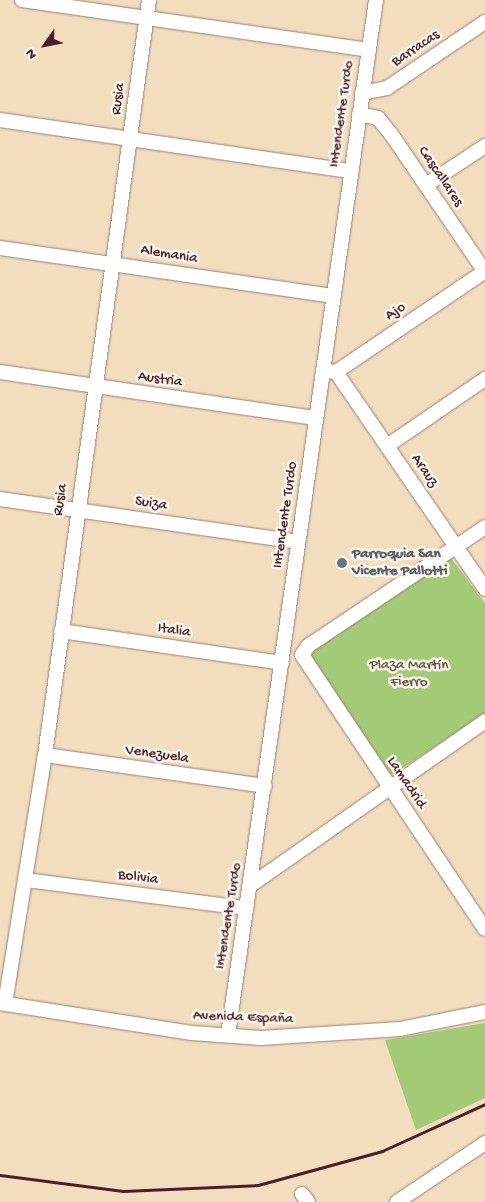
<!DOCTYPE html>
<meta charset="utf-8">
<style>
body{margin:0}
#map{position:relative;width:485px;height:1202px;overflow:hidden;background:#f2debf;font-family:"Gochi Hand",sans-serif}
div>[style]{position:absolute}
.green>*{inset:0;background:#a3cb77}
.roads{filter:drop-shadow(0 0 1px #9e7e75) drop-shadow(0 0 1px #9e7e75)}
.minor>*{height:14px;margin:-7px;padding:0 7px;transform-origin:7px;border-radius:7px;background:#fff}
.rail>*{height:3px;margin:-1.5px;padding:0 1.5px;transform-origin:1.5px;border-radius:1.5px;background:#4a1f2b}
.dots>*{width:14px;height:14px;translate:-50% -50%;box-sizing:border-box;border:2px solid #fbf7ec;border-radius:50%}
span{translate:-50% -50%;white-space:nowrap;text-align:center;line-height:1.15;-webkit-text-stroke:5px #fbf7ec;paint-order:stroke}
.street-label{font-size:15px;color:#4a1f2b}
.worship-label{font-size:15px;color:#5b616d;font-weight:700}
.left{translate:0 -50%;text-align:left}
.park-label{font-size:15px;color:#655342}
.north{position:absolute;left:20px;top:20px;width:50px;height:50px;-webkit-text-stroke:4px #fbf7ec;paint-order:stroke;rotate:237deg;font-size:14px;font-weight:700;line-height:20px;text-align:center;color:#4a1f2b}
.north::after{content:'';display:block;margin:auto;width:18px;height:22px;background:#4a1f2b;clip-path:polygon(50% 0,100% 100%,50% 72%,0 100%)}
</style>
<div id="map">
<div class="green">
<div style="clip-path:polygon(451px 558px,485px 603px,485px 713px,394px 774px,387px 774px,311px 665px,310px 653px)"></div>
<div style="clip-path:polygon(485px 1023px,485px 1098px,416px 1130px,385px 1040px)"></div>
</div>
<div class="roads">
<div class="minor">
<div style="left:22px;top:0;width:350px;rotate:8.2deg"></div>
<div style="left:362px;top:93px;width:25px;rotate:-11deg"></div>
<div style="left:387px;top:88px;width:118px;rotate:-34deg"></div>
<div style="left:359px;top:114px;width:19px;rotate:12deg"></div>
<div style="left:378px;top:118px;width:21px;rotate:51deg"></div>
<div style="left:391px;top:134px;width:167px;rotate:55.7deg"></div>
<div style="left:0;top:120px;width:355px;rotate:8.3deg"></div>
<div style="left:426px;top:185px;width:71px;rotate:-33.5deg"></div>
<div style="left:0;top:248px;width:336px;rotate:8.2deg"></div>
<div style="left:327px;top:371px;width:9px;rotate:6deg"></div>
<div style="left:336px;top:372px;width:180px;rotate:-34.1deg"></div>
<div style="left:0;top:372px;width:319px;rotate:8.3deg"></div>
<div style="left:336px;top:372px;width:263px;rotate:55.5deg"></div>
<div style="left:387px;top:446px;width:119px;rotate:-34.4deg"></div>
<div style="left:0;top:499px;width:301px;rotate:8.2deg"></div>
<div style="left:61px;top:631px;width:223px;rotate:8.2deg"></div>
<div style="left:302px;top:655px;width:329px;rotate:56.3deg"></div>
<div style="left:302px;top:655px;width:11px;rotate:-56deg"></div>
<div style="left:308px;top:646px;width:213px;rotate:-33.9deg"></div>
<div style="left:45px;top:755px;width:222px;rotate:8deg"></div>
<div style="left:26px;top:880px;width:222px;rotate:7.3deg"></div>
<div style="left:251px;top:885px;width:286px;rotate:-35deg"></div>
<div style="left:0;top:1003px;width:194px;rotate:8.9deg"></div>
<div style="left:192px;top:1033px;width:69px;rotate:4.1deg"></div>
<div style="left:261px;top:1038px;width:139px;rotate:-3.7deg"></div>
<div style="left:400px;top:1029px;width:87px;rotate:-11.3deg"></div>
<div style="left:5px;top:1004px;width:252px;rotate:-80.9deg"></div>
<div style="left:45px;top:755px;width:762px;rotate:-82.16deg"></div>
<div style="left:228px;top:1035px;width:1046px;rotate:-81.86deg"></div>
<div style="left:302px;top:1194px;width:10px;rotate:53deg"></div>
<div style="left:397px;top:1202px;width:106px;rotate:-33.8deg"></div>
</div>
</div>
<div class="rail">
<div style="left:0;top:1175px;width:124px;rotate:7.4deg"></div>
<div style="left:123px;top:1191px;width:135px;rotate:-2.5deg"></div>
<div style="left:258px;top:1185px;width:129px;rotate:-15.3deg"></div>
<div style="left:382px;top:1151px;width:113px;rotate:-24.5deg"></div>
</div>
<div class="dots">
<div style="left:342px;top:563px;background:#6b7280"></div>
</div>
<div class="street-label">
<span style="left:416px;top:49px;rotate:-34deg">Barracas</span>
<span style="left:119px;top:99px;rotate:-83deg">Rusia</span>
<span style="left:342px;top:114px;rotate:-82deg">Intendente Turdo</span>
<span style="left:440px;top:177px;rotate:56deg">Cascallares</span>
<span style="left:169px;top:255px;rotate:9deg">Alemania</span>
<span style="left:396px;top:312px;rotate:-34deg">Ajo</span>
<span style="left:160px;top:380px;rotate:8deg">Austria</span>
<span style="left:424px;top:471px;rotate:55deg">Arauz</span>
<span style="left:61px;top:500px;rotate:-82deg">Rusia</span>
<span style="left:151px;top:504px;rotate:8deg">Suiza</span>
<span style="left:286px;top:515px;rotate:-82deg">Intendente Turdo</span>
<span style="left:174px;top:631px;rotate:8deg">Italia</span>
<span style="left:157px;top:755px;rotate:8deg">Venezuela</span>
<span style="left:406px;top:783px;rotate:56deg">Lamadrid</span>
<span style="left:138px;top:878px;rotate:7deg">Bolivia</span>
<span style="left:229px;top:916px;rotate:-81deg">Intendente Turdo</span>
<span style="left:243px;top:1018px;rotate:2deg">Avenida España</span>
</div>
<div class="worship-label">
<span class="left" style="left:352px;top:563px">Parroquia San<br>Vicente Pallotti</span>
</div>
<div class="park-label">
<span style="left:409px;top:674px">Plaza Martín<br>Fierro</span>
</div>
<div class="north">N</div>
</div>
